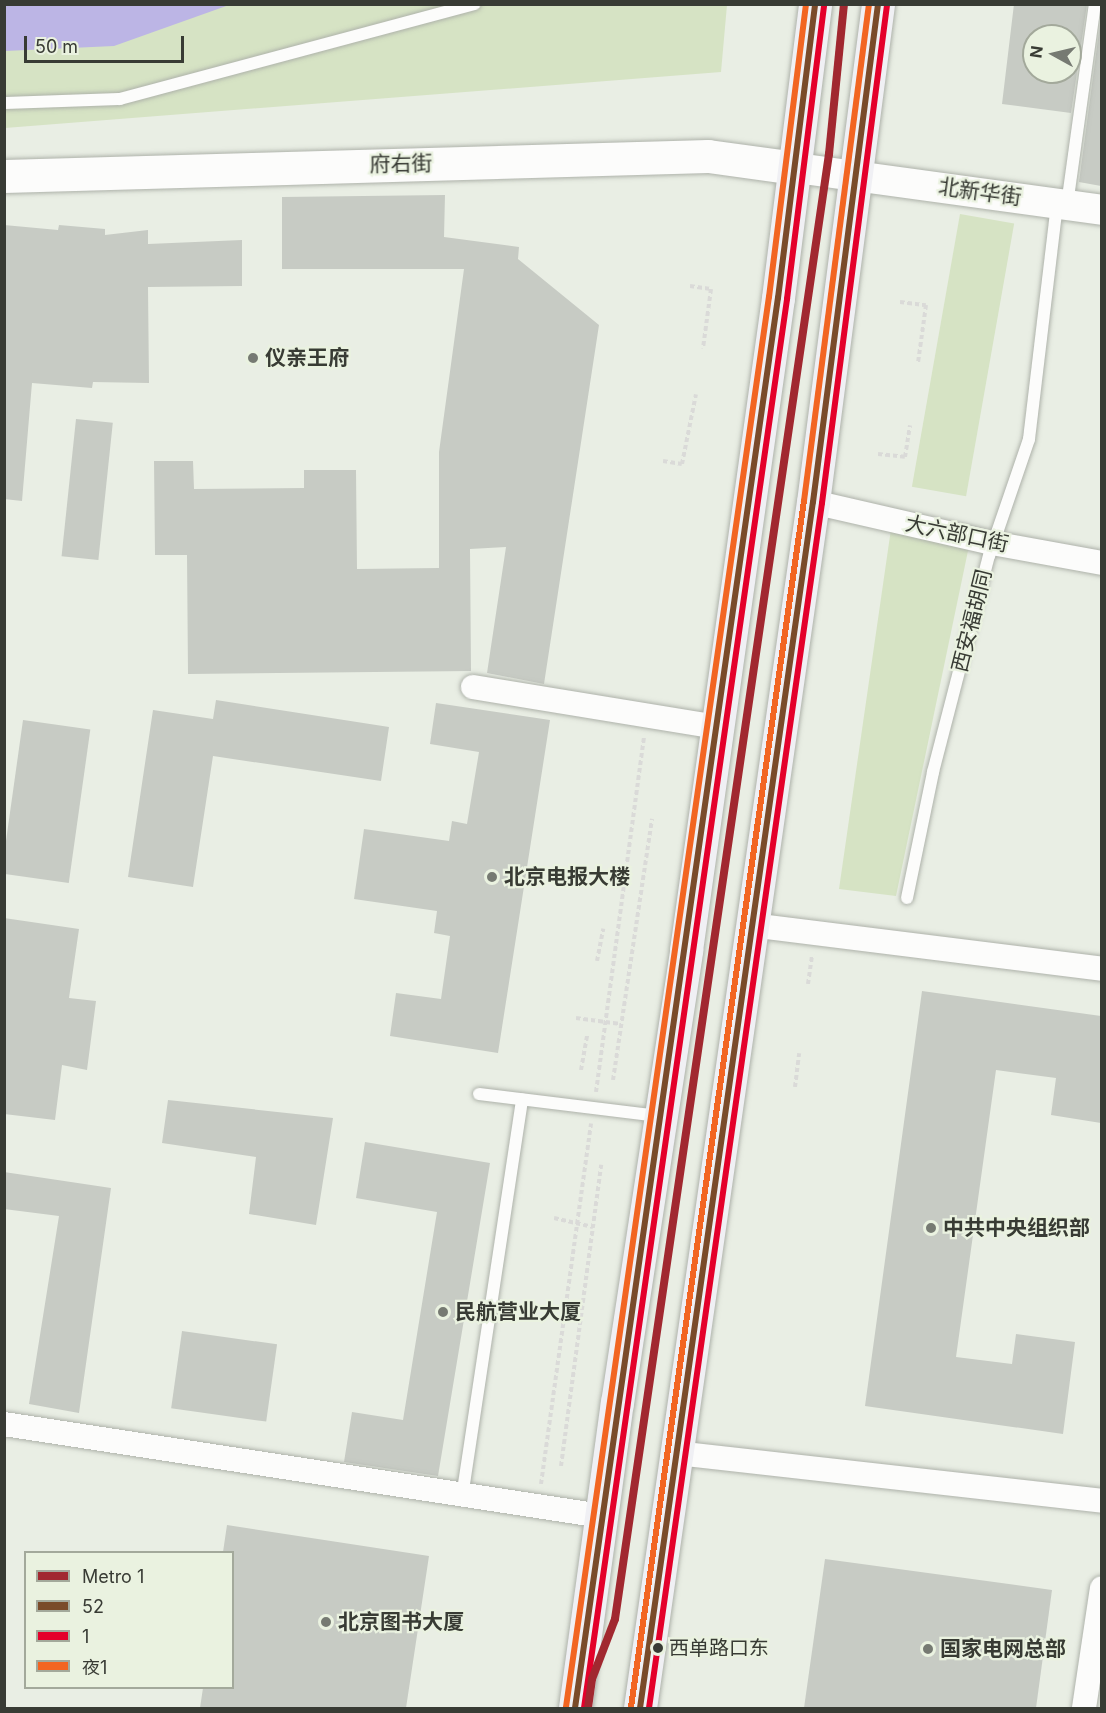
<!DOCTYPE html>
<meta charset="utf-8">
<style>
body{margin:0}
#map{position:relative;width:1106px;height:1713px;overflow:hidden;background:#e9eee4;font-family:Inter,"Noto Sans SC",sans-serif}
div>[style]{position:absolute}
.green>*{inset:0;background:#d6e3c4;transform-origin:0 0}
.water>*{inset:0;background:#bcb5e5}
.building>*{inset:0;background:#c7cbc4;transform-origin:0 0}
.path>*{height:4px;margin-top:-2px;transform-origin:0;background:repeating-linear-gradient(90deg,#dadad8 0 4.5px,transparent 0 7.5px)}
.roads{filter:drop-shadow(0 0 2px #aeb2aa) drop-shadow(0 0 2px #aeb2aa)}
.service>*{height:12px;margin:-6px;padding:0 6px;transform-origin:6px;border-radius:6px;background:#fcfcfb}
.minor>*{height:24px;margin:-12px;padding:0 12px;transform-origin:12px;border-radius:12px;background:#fcfcfb}
.tertiary>*{height:30px;margin:-15px;padding:0 15px;transform-origin:15px;border-radius:15px;background:#fcfcfb}
.secondary>*{height:33px;margin:-16.5px;padding:0 16.5px;transform-origin:16.5px;border-radius:16.5px;background:#fcfcfb}
.trunk>*{height:33px;margin:-16.5px;padding:0 16.5px;transform-origin:16.5px;border-radius:16.5px;background:#f0f0f4}
.bus-1>*{height:6px;margin:-3px;padding:0 3px;transform-origin:3px;border-radius:3px;background:#7a4b2a}
.bus-2>*{height:6px;margin:-3px;padding:0 3px;transform-origin:3px;border-radius:3px;background:#e4002b}
.bus-3>*{height:6px;margin:-3px;padding:0 3px;transform-origin:3px;border-radius:3px;background:#f26522}
.metro-1>*{height:8px;margin:-4px;padding:0 4px;transform-origin:4px;border-radius:4px;background:#a12830}
.dots>*{width:16px;height:16px;translate:-50% -50%;box-sizing:border-box;border:3px solid #eaf2e0;border-radius:50%}
span{translate:-50% -50%;white-space:nowrap;text-align:center;line-height:1.15;-webkit-text-stroke:4.5px #eaf2e0;paint-order:stroke}
.bus-label{font-size:20px;color:#383b34}
.left{translate:0 -50%;text-align:left}
.street-label{font-size:21px;color:#383b34}
.poi-label{font-size:21px;color:#383b34;font-weight:700}
.frame{position:absolute;inset:0;border:6px solid #383b34;pointer-events:none}
.legend{position:absolute;left:24px;top:1551px;width:210px;height:138px;box-sizing:border-box;background:#eaf2e0;border:2px solid #a3a99b;margin:0;padding:8px 10px;list-style:none;font-size:18px;color:#383b34}
.legend li{display:flex;align-items:center;gap:12px;height:30px}
.legend b{width:30px;border:2px solid #a3a99b}
.north{position:absolute;left:1022px;top:24px;width:60px;height:60px;box-sizing:border-box;background:#eaf2e0;border:2px solid #a3a99b;border-radius:50%;rotate:278deg;font-size:16px;font-weight:700;line-height:24px;text-align:center;color:#383b34}
.north::after{content:'';display:block;margin:auto;width:21px;height:27px;background:#767a72;clip-path:polygon(50% 0,100% 100%,50% 72%,0 100%)}
.scale{position:absolute;left:24px;top:36px;width:160px;height:27px;box-sizing:border-box;border:3px solid #383b34;border-top:0;padding-left:8px;font-size:18px;line-height:21px;white-space:nowrap;color:#383b34;-webkit-text-stroke:4px #eaf2e0;paint-order:stroke}
</style>
<div id="map">
<div class="green">
<div style="clip-path:polygon(5px 5px,727px 5px,721px 72px,5px 128px)"></div>
<div style="left:960px;top:214px;width:55px;height:277px;rotate:10deg"></div>
<div style="clip-path:polygon(891px 529px,969px 546px,896px 896px,839px 889px)"></div>
</div>
<div class="water">
<div style="clip-path:polygon(4px 5px,5px 4px,229px 5px,114px 46px,5px 51px)"></div>
</div>
<div class="building">
<div style="clip-path:polygon(evenodd,1014px 4px,1087px 4px,1071px 113px,1002px 104px,1014px 4px,1034px 36px,1070px 36px,1070px 72px,1034px 72px,1034px 36px)"></div>
<div style="clip-path:polygon(1101px 17px,1101px 186px,1079px 182px)"></div>
<div style="clip-path:polygon(445px 195px,444px 237px,519px 247px,518px 259px,599px 325px,544px 684px,487px 673px,506px 547px,470px 549px,471px 671px,188px 674px,187px 555px,155px 555px,154px 461px,193px 461px,194px 489px,304px 488px,304px 470px,356px 470px,357px 569px,439px 568px,439px 452px,464px 269px,282px 269px,282px 197px)"></div>
<div style="clip-path:polygon(4px 225px,58px 230px,59px 225px,105px 229px,105px 235px,148px 230px,148px 244px,242px 240px,242px 286px,148px 287px,149px 383px,93px 382px,92px 388px,32px 383px,22px 501px,4px 499px)"></div>
<div style="left:76px;top:419px;width:37px;height:138px;rotate:6deg"></div>
<div style="clip-path:polygon(216px 700px,389px 727px,381px 781px,213px 756px,193px 887px,128px 877px,153px 710px,213px 719px)"></div>
<div style="clip-path:polygon(436px 703px,550px 720px,498px 1053px,390px 1036px,396px 993px,441px 999px,450px 936px,434px 933px,437px 911px,354px 899px,364px 829px,449px 841px,452px 821px,467px 824px,479px 752px,430px 744px)"></div>
<div style="left:23px;top:720px;width:68px;height:155px;rotate:8deg"></div>
<div style="clip-path:polygon(4px 918px,79px 929px,69px 998px,96px 1001px,87px 1070px,62px 1065px,55px 1120px,4px 1114px)"></div>
<div style="clip-path:polygon(922px 991px,1101px 1016px,1101px 1123px,1051px 1115px,1056px 1078px,996px 1070px,956px 1357px,1012px 1364px,1016px 1334px,1075px 1342px,1063px 1434px,865px 1406px)"></div>
<div style="clip-path:polygon(168px 1100px,333px 1118px,316px 1225px,249px 1214px,256px 1157px,162px 1143px)"></div>
<div style="clip-path:polygon(365px 1142px,490px 1163px,438px 1476px,344px 1462px,352px 1412px,403px 1420px,437px 1212px,356px 1198px)"></div>
<div style="clip-path:polygon(4px 1172px,111px 1188px,79px 1413px,29px 1404px,59px 1216px,4px 1209px)"></div>
<div style="left:182px;top:1331px;width:96px;height:78px;rotate:8deg"></div>
<div style="clip-path:polygon(227px 1525px,429px 1556px,406px 1708px,200px 1708px,203px 1688px,232px 1688px,232px 1552px,223px 1552px)"></div>
<div style="clip-path:polygon(825px 1559px,1052px 1590px,1036px 1708px,804px 1708px)"></div>
</div>
<div class="path">
<div style="left:690px;top:286px;width:21px;rotate:8deg"></div>
<div style="left:711px;top:289px;width:60px;rotate:97.7deg"></div>
<div style="left:900px;top:302px;width:26px;rotate:7deg"></div>
<div style="left:926px;top:305px;width:59px;rotate:97.9deg"></div>
<div style="left:878px;top:454px;width:27px;rotate:6deg"></div>
<div style="left:905px;top:457px;width:32px;rotate:-81deg"></div>
<div style="left:663px;top:461px;width:19px;rotate:9deg"></div>
<div style="left:682px;top:464px;width:71px;rotate:-78.7deg"></div>
<div style="left:597px;top:961px;width:33px;rotate:-79deg"></div>
<div style="left:808px;top:984px;width:30px;rotate:-82deg"></div>
<div style="left:576px;top:1018px;width:45px;rotate:7.6deg"></div>
<div style="left:581px;top:1070px;width:36px;rotate:-80deg"></div>
<div style="left:613px;top:1080px;width:264px;rotate:-81.5deg"></div>
<div style="left:795px;top:1087px;width:34px;rotate:-83deg"></div>
<div style="left:596px;top:1092px;width:358px;rotate:-82.3deg"></div>
<div style="left:554px;top:1218px;width:40px;rotate:13deg"></div>
<div style="left:561px;top:1466px;width:304px;rotate:-82.4deg"></div>
<div style="left:541px;top:1484px;width:364px;rotate:-82.1deg"></div>
</div>
<div class="roads">
<div class="service">
<div style="left:4px;top:103px;width:116px;rotate:-2deg"></div>
<div style="left:120px;top:99px;width:367px;rotate:-15deg"></div>
<div style="left:1067px;top:205px;width:203px;rotate:-82.1deg"></div>
<div style="left:907px;top:898px;width:129px;rotate:-78.3deg"></div>
<div style="left:933px;top:772px;width:223px;rotate:-75.5deg"></div>
<div style="left:989px;top:556px;width:124px;rotate:-71.1deg"></div>
<div style="left:1029px;top:439px;width:238px;rotate:-83.2deg"></div>
<div style="left:479px;top:1094px;width:181px;rotate:7deg"></div>
<div style="left:462px;top:1497px;width:402px;rotate:-81.4deg"></div>
</div>
<div class="minor">
<div style="left:813px;top:502px;width:184px;rotate:12.9deg"></div>
<div style="left:992px;top:543px;width:112px;rotate:10.3deg"></div>
<div style="left:473px;top:687px;width:247px;rotate:9.3deg"></div>
<div style="left:751px;top:925px;width:354px;rotate:7.1deg"></div>
<div style="left:4px;top:1424px;width:605px;rotate:8.75deg"></div>
<div style="left:676px;top:1453px;width:429px;rotate:6.4deg"></div>
<div style="left:1084px;top:1708px;width:121px;rotate:-81.5deg"></div>
</div>
<div class="tertiary">
<div style="left:796px;top:168px;width:309px;rotate:7.8deg"></div>
</div>
<div class="secondary">
<div style="left:4px;top:176px;width:704px;rotate:-1.63deg"></div>
<div style="left:708px;top:156px;width:89px;rotate:7.8deg"></div>
</div>
<div class="trunk">
<div style="left:575px;top:1708px;width:308px;rotate:-82.2deg"></div>
<div style="left:617px;top:1403px;width:458px;rotate:-81.3deg"></div>
<div style="left:686px;top:950px;width:658px;rotate:-81.97deg"></div>
<div style="left:778px;top:298px;width:296px;rotate:-82.8deg"></div>
<div style="left:640px;top:1708px;width:1218px;rotate:-81.84deg"></div>
<div style="left:813px;top:502px;width:502px;rotate:-82.56deg"></div>
</div>
</div>
<div class="bus-1">
<div style="left:575px;top:1708px;width:1425px;rotate:-81.81deg"></div>
<div style="left:778px;top:298px;width:296px;rotate:-82.8deg"></div>
<div style="left:640px;top:1708px;width:1218px;rotate:-81.84deg"></div>
<div style="left:813px;top:502px;width:502px;rotate:-82.56deg"></div>
</div>
<div class="bus-2">
<div style="left:584px;top:1708px;width:1424px;rotate:-81.8deg"></div>
<div style="left:787px;top:299px;width:296px;rotate:-82.8deg"></div>
<div style="left:649px;top:1708px;width:1217px;rotate:-81.83deg"></div>
<div style="left:822px;top:503px;width:502px;rotate:-82.56deg"></div>
</div>
<div class="bus-3">
<div style="left:566px;top:1707px;width:1425px;rotate:-81.81deg"></div>
<div style="left:769px;top:297px;width:295px;rotate:-82.8deg"></div>
<div style="left:631px;top:1707px;width:1218px;rotate:-81.84deg"></div>
<div style="left:804px;top:501px;width:501px;rotate:-82.55deg"></div>
</div>
<div class="metro-1">
<div style="left:588px;top:1708px;width:29px;rotate:-82deg"></div>
<div style="left:592px;top:1679px;width:64px;rotate:-69deg"></div>
<div style="left:615px;top:1619px;width:1481px;rotate:-81.69deg"></div>
<div style="left:829px;top:154px;width:151px;rotate:-84.3deg"></div>
</div>
<div class="dots">
<div style="left:253px;top:358px;background:#767a72"></div>
<div style="left:492px;top:877px;background:#767a72"></div>
<div style="left:931px;top:1228px;background:#767a72"></div>
<div style="left:443px;top:1312px;background:#767a72"></div>
<div style="left:326px;top:1622px;background:#767a72"></div>
<div style="left:658px;top:1648px;background:#383b34"></div>
<div style="left:928px;top:1649px;background:#767a72"></div>
</div>
<div class="bus-label">
<span class="left" style="left:669px;top:1648px">西单路口东</span>
</div>
<div class="street-label">
<span style="left:401px;top:164px;rotate:-1deg">府右街</span>
<span style="left:980px;top:192px;rotate:8deg">北新华街</span>
<span style="left:957px;top:534px;rotate:12deg">大六部口街</span>
<span style="left:972px;top:621px;rotate:-76deg">西安福胡同</span>
</div>
<div class="poi-label">
<span class="left" style="left:265px;top:358px">仪亲王府</span>
<span class="left" style="left:504px;top:877px">北京电报大楼</span>
<span class="left" style="left:943px;top:1228px">中共中央组织部</span>
<span class="left" style="left:455px;top:1312px">民航营业大厦</span>
<span class="left" style="left:338px;top:1622px">北京图书大厦</span>
<span class="left" style="left:940px;top:1649px">国家电网总部</span>
</div>
<div class="frame"></div>
<ul class="legend">
<li><b style="height:8px;background:#a12830"></b>Metro 1</li>
<li><b style="height:8px;background:#7a4b2a"></b>52</li>
<li><b style="height:8px;background:#e4002b"></b>1</li>
<li><b style="height:8px;background:#f26522"></b>夜1</li>
</ul>
<div class="north">N</div>
<div class="scale">50 m</div>
</div>
